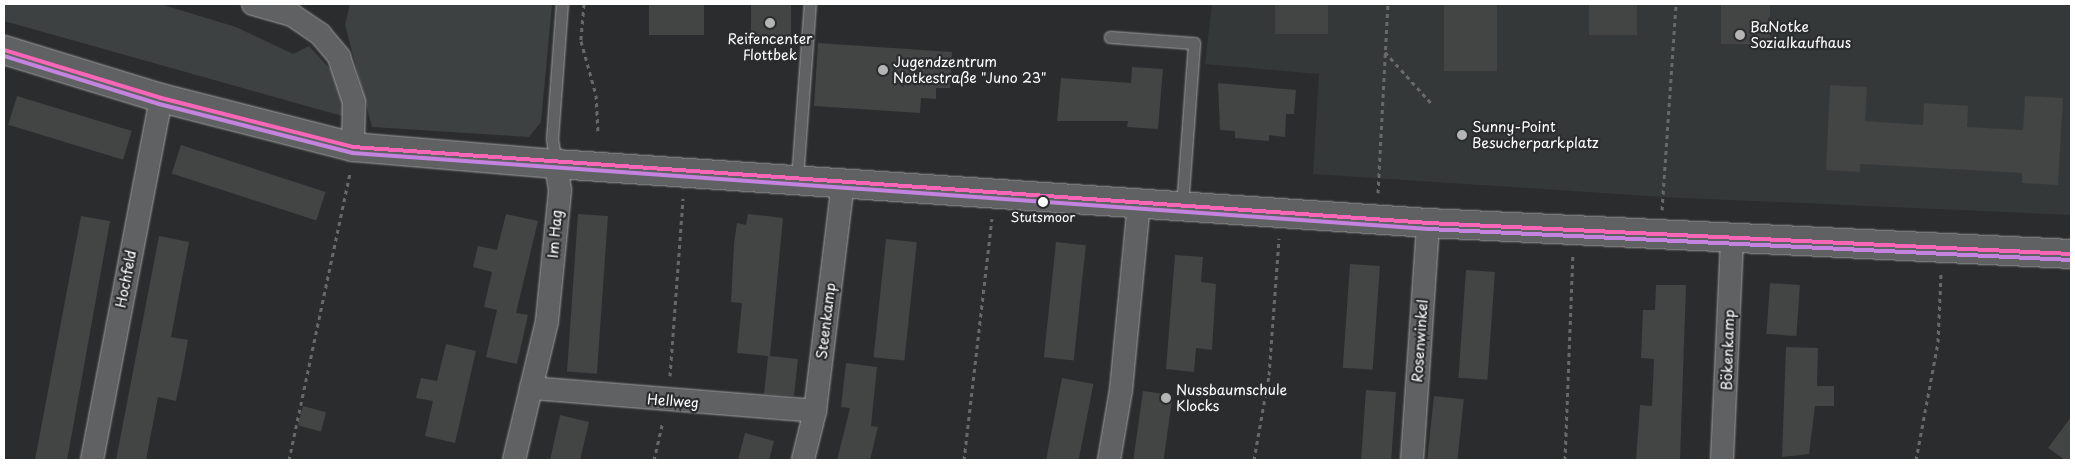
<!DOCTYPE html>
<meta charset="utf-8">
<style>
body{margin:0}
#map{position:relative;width:2075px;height:464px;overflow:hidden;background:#2b2c2d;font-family:"Playpen Sans",sans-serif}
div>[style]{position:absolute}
.built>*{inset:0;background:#353839}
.green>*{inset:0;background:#3e4142}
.building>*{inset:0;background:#434444;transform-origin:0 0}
.path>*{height:3px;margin-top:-1.5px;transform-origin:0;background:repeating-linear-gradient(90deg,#686969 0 4px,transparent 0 8px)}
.roads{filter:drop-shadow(0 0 1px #a0a0a0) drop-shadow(0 0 1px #a0a0a0)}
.service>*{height:11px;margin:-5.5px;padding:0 5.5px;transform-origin:5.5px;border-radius:5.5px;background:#606162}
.minor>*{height:22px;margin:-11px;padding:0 11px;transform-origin:11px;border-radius:11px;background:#606162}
.tertiary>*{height:28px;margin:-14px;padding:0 14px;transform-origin:14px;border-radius:14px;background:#606162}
.bus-1>*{height:4px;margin:-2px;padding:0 2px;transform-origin:2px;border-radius:2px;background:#fa66b7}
.bus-2>*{height:4px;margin:-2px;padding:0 2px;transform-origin:2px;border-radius:2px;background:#c483df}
.dots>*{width:14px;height:14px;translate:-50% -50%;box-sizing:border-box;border:2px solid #2a2d2e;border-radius:50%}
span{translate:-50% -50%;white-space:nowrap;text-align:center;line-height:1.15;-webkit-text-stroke:4.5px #2a2d2e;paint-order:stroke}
.bus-label{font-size:13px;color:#fff}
.poi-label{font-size:14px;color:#fff}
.left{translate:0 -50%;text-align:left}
.street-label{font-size:14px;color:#fff}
.frame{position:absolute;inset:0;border:5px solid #fff;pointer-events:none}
</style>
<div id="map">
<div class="built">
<div style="clip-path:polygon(1212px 4px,2071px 4px,2071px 215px,1663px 197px,1313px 174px,1319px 74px,1205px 64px)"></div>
</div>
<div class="green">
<div style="clip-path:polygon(4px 4px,160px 4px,236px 27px,293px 54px,309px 46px,343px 83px,346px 117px,4px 21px)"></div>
<div style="clip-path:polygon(350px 4px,552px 4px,541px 122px,529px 137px,372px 127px,345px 25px)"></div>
</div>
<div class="building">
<div style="left:649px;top:4px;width:55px;height:31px"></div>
<div style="left:751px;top:4px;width:40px;height:38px"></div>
<div style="left:1275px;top:4px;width:53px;height:30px"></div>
<div style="left:1444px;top:4px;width:53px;height:67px"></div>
<div style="left:1589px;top:4px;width:48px;height:31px"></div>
<div style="left:1721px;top:4px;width:49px;height:40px"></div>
<div style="clip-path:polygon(818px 43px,952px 52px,950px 88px,936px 88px,936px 99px,921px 98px,920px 113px,814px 106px)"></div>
<div style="clip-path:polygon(1132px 67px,1163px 69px,1158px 129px,1127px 127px,1128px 121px,1057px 121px,1061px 78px,1131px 83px)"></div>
<div style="clip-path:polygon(1218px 83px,1296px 90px,1294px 114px,1286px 114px,1285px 137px,1269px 135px,1269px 141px,1235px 138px,1235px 131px,1220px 130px)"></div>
<div style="clip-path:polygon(1830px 85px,1867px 87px,1865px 121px,1923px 125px,1924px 103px,1968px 106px,1967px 127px,2023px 130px,2025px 96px,2063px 98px,2058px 185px,2022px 183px,2022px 173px,1860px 164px,1860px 172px,1826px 170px)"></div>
<div style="left:17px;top:96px;width:120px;height:30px;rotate:17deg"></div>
<div style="left:181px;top:145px;width:152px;height:30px;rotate:18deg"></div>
<div style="clip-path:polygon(506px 214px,538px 221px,516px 313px,528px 315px,517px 364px,486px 357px,497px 310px,484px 307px,492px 272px,473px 267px,478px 246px,497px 250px)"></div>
<div style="left:578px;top:214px;width:30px;height:158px;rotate:4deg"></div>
<div style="clip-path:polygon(748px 214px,783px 218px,770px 356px,798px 359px,794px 396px,764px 394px,768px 356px,737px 353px,742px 303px,731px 302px,734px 244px,737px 223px,746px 225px)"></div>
<div style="clip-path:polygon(81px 216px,110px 221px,72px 433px,67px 460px,35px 460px)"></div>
<div style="clip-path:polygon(159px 236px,189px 242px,171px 337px,188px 340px,181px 378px,176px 401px,158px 397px,146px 460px,116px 460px)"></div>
<div style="left:886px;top:239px;width:31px;height:119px;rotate:6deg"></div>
<div style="left:1056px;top:242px;width:30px;height:116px;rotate:6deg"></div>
<div style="clip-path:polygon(1175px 255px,1203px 257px,1201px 282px,1216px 284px,1212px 350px,1196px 348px,1194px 372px,1166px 369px)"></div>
<div style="left:1350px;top:264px;width:30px;height:104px;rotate:4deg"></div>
<div style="left:1466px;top:270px;width:29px;height:108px;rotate:4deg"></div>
<div style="left:1770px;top:283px;width:30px;height:51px;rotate:4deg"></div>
<div style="clip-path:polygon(1656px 285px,1686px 285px,1680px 460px,1636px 460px,1640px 405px,1652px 406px,1654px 359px,1641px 358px,1643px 310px,1655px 310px)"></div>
<div style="clip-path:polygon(446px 344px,476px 351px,455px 443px,425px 436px,433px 401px,416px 398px,421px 378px,437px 381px)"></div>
<div style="clip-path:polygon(1786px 347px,1818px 348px,1817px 386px,1834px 386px,1834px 406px,1815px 406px,1809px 454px,1782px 457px)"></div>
<div style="clip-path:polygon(846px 363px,877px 367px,871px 426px,878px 427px,870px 460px,837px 460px,850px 408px,841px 407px)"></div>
<div style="left:1062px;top:378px;width:32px;height:83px;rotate:11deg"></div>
<div style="left:1366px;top:390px;width:30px;height:70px;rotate:4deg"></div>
<div style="left:1143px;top:391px;width:30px;height:69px;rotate:8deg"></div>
<div style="left:1434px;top:396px;width:30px;height:64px;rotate:6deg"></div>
<div style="left:303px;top:406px;width:24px;height:20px;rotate:15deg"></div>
<div style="clip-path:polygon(560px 415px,589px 422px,580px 460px,550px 460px)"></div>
<div style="clip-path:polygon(2071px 417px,2071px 460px,2065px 460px,2048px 448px)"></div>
<div style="clip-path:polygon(745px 433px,774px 441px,769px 460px,738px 460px)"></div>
</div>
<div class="path">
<div style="left:584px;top:4px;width:37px;rotate:95deg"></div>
<div style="left:581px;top:41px;width:56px;rotate:74.5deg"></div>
<div style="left:596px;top:95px;width:37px;rotate:87deg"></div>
<div style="left:1385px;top:52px;width:70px;rotate:47.9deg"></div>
<div style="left:1378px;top:193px;width:189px;rotate:-87deg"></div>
<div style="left:1662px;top:210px;width:205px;rotate:-86.1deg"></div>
<div style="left:670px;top:376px;width:178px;rotate:-85.8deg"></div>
<div style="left:289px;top:460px;width:293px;rotate:-78deg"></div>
<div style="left:654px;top:460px;width:39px;rotate:-77deg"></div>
<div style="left:964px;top:460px;width:243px;rotate:-83.4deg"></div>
<div style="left:1254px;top:460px;width:86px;rotate:-80deg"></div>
<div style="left:1269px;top:375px;width:137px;rotate:-85.8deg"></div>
<div style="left:1565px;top:460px;width:204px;rotate:-87.8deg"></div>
<div style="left:1916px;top:460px;width:120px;rotate:-79.4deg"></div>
<div style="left:1938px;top:342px;width:68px;rotate:-87.5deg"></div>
</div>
<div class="roads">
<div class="service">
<div style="left:1110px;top:37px;width:84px;rotate:4.1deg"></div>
<div style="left:1194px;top:43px;width:162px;rotate:94.2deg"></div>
<div style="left:556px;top:164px;width:25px;rotate:-99deg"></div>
<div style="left:552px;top:139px;width:135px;rotate:-85.8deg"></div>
<div style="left:797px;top:179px;width:175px;rotate:-85.8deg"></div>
</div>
<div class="minor">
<div style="left:253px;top:4px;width:41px;rotate:15.8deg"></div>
<div style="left:292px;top:15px;width:34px;rotate:34deg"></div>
<div style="left:320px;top:34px;width:30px;rotate:50deg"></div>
<div style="left:339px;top:57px;width:47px;rotate:71.6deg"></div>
<div style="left:354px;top:102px;width:45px;rotate:91.3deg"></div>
<div style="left:531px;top:388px;width:285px;rotate:4.6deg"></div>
<div style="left:92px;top:460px;width:369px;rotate:-79.2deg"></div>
<div style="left:514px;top:460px;width:143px;rotate:-76.6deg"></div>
<div style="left:547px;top:321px;width:132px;rotate:-84.3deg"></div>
<div style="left:560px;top:190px;width:26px;rotate:-99deg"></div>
<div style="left:803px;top:460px;width:50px;rotate:-76.2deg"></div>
<div style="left:815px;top:411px;width:231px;rotate:-83deg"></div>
<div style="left:1109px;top:460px;width:71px;rotate:-80.3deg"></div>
<div style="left:1121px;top:390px;width:189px;rotate:-84.5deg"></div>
<div style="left:1412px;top:460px;width:238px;rotate:-86.1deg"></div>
<div style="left:1722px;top:460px;width:220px;rotate:-87.4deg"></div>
</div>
<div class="tertiary">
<div style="left:4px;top:50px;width:164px;rotate:17deg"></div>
<div style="left:161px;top:98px;width:198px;rotate:14.3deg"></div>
<div style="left:353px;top:147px;width:204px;rotate:4.8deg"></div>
<div style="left:556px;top:164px;width:874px;rotate:3.87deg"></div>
<div style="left:1428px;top:223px;width:644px;rotate:2.76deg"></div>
</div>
</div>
<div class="bus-1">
<div style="left:4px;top:50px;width:164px;rotate:17deg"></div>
<div style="left:161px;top:98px;width:198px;rotate:14.3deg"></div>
<div style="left:353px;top:147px;width:1078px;rotate:4.04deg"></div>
<div style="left:1428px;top:223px;width:644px;rotate:2.76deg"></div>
</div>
<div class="bus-2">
<div style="left:4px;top:56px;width:162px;rotate:17.2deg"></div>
<div style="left:159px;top:104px;width:199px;rotate:14.2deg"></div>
<div style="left:352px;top:153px;width:1079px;rotate:4.04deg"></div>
<div style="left:1428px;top:229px;width:644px;rotate:2.76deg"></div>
</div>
<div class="dots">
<div style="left:770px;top:23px;background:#b5b5b6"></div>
<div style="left:1740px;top:35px;background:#b5b5b6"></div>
<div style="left:883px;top:70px;background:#b5b5b6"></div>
<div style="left:1462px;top:135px;background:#b5b5b6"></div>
<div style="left:1043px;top:202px;background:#fff"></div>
<div style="left:1166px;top:398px;background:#b5b5b6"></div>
</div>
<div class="bus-label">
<span style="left:1043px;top:217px">Stutsmoor</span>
</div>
<div class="poi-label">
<span class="left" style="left:1750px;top:35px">BaNotke<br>Sozialkaufhaus</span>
<span style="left:770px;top:47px">Reifencenter<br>Flottbek</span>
<span class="left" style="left:893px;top:70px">Jugendzentrum<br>Notkestraße "Juno 23"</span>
<span class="left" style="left:1472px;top:135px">Sunny-Point<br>Besucherparkplatz</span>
<span class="left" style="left:1176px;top:398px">Nussbaumschule<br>Klocks</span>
</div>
<div class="street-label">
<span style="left:555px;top:234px;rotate:-85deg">Im Hag</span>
<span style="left:126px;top:279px;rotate:-79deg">Hochfeld</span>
<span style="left:826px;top:321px;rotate:-83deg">Steenkamp</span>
<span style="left:1420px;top:341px;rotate:-86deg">Rosenwinkel</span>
<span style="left:1728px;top:350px;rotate:-88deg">Bökenkamp</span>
<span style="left:673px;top:401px;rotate:4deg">Hellweg</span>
</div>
<div class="frame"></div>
</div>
